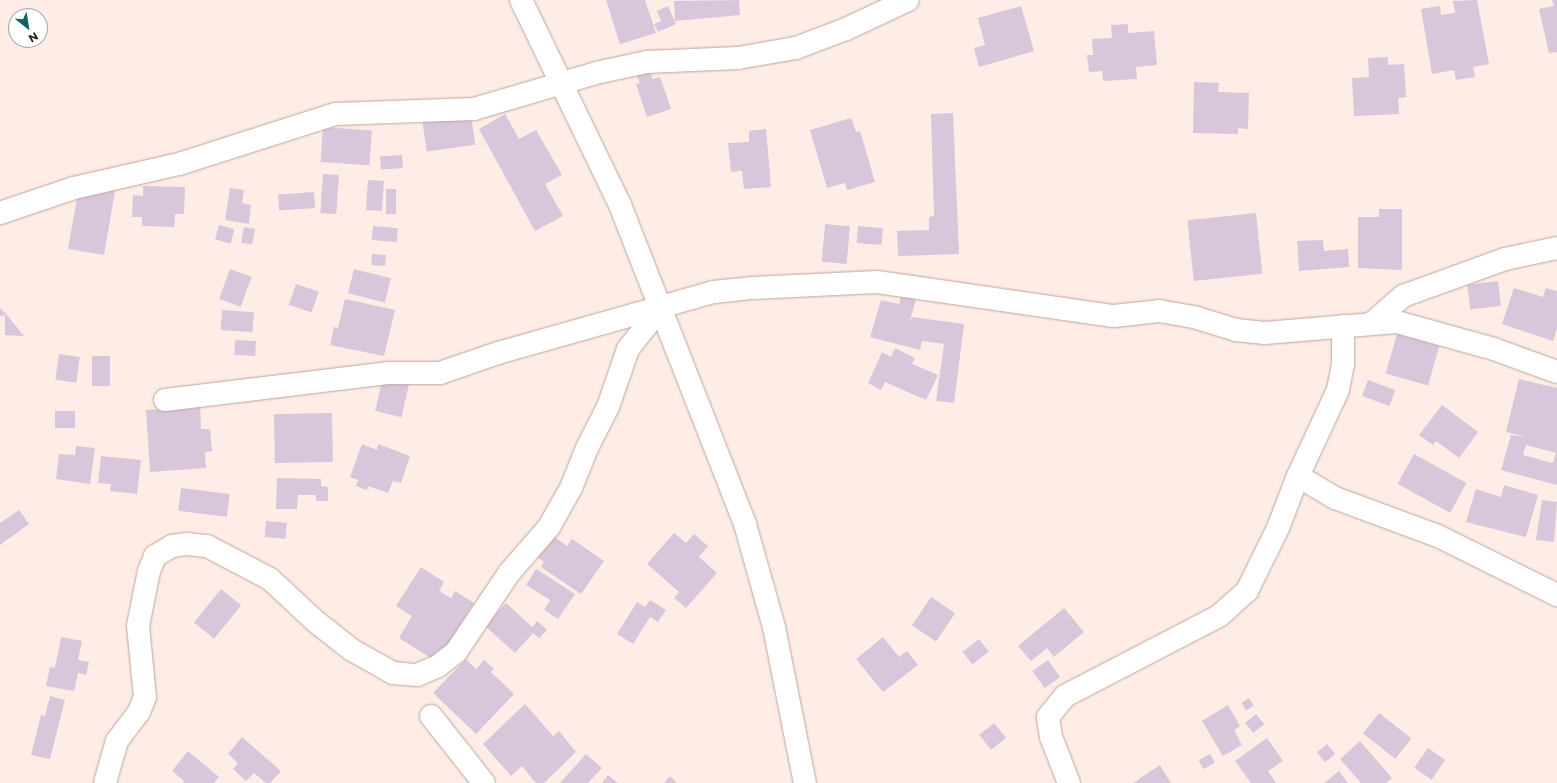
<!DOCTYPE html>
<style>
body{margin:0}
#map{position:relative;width:1557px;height:783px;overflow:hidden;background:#fdede6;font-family:Montserrat,sans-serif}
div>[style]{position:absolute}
.building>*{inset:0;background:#d8c6da;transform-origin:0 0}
.roads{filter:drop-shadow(0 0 1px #bea59b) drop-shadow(0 0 1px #bea59b)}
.minor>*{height:22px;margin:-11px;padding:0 11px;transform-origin:11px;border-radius:11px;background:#fff}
.tertiary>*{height:22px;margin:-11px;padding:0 11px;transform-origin:11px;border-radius:11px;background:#fff}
span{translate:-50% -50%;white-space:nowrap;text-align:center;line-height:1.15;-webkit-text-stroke:3px #fff;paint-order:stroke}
.north{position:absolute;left:8px;top:8px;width:40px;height:40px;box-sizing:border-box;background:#fff;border:1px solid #a7a4a2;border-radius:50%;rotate:150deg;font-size:11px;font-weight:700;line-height:16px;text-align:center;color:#241b17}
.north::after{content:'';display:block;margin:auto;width:14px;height:18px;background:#15635f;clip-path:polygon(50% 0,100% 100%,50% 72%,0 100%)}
</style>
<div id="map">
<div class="building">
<div style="clip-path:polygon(606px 0,645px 0,656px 33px,620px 44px)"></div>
<div style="clip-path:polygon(739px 0,740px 15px,675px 21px,674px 1px)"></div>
<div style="clip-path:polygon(1477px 0,1489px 64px,1473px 67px,1475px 77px,1456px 80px,1454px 70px,1432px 74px,1421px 9px,1440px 6px,1441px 15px,1455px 13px,1453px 1px)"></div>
<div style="clip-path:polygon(1552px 0,1557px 0,1557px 52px,1549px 53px,1539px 9px,1554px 6px)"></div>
<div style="clip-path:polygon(668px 6px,676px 24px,658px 32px,654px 24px,661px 21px,657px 11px)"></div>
<div style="clip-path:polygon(1021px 6px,1034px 51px,979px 67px,974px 48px,985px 45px,978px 18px)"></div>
<div style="clip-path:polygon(1128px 24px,1128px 33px,1154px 31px,1157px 65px,1136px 67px,1137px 79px,1103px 81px,1102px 71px,1089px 72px,1087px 55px,1093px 55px,1092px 39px,1112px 38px,1111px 25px)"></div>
<div style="clip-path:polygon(1388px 57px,1388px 65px,1404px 64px,1406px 97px,1398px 98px,1399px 114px,1354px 116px,1352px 78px,1369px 77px,1368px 58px)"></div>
<div style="clip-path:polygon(649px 69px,653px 79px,660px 77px,671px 109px,647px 117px,636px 84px,640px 83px,636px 74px)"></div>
<div style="clip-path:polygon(1194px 82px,1219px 83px,1218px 92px,1249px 93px,1248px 129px,1238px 128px,1238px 134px,1193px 133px)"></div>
<div style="clip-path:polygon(953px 113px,959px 254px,898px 256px,897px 231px,929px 230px,929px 217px,934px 216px,931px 114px)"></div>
<div style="clip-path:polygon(505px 114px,519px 139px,536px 130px,562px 175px,545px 184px,563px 216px,535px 231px,479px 129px)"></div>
<div style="left:471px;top:115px;width:30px;height:49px;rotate:82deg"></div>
<div style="clip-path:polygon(851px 118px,856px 132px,860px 131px,875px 182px,847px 190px,845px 183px,827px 188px,810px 130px)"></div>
<div style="left:323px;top:127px;width:49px;height:35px;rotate:4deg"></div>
<div style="clip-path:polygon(766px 129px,771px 187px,744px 189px,742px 171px,731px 172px,728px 143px,749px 142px,749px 131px)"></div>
<div style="left:402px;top:155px;width:13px;height:22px;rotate:86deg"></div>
<div style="left:323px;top:174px;width:16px;height:39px;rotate:4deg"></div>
<div style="left:368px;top:180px;width:16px;height:30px;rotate:4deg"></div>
<div style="clip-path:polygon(99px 183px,116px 185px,104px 255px,68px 249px,78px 192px,97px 195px)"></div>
<div style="clip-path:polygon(143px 186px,185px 187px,184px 214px,175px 214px,174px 227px,142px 226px,142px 217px,132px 217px,133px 195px,143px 196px)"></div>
<div style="clip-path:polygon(230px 188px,244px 190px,242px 203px,251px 205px,249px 224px,225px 220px)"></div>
<div style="left:386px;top:189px;width:10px;height:25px"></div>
<div style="left:314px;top:192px;width:16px;height:36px;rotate:86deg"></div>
<div style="clip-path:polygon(1379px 209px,1402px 209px,1402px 270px,1358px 268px,1358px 217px,1379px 217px)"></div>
<div style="left:1256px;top:213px;width:61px;height:69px;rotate:84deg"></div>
<div style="left:825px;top:224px;width:25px;height:38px;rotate:5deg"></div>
<div style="left:219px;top:225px;width:16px;height:15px;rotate:15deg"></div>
<div style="left:373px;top:226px;width:25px;height:14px;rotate:5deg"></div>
<div style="left:858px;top:226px;width:25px;height:17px;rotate:5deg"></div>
<div style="left:244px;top:227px;width:11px;height:16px;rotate:10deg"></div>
<div style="clip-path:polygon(1323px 240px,1324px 251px,1348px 249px,1349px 267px,1299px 271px,1297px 241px)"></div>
<div style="left:372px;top:254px;width:14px;height:11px;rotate:4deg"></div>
<div style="left:230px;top:269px;width:23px;height:32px;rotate:20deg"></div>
<div style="left:354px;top:269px;width:38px;height:25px;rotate:14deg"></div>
<div style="left:1498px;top:281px;width:25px;height:31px;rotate:83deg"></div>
<div style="left:296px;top:284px;width:24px;height:22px;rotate:19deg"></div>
<div style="clip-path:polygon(1514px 288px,1543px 297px,1546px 288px,1557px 291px,1557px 329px,1553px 341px,1502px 324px)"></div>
<div style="clip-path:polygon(902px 293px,917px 296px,909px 324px,912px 317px,964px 324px,954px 403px,936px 401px,944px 344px,922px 341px,920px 350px,870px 337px,881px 300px,899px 304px)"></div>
<div style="clip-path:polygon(345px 299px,395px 310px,384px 356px,330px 345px,334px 327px,338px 328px)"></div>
<div style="clip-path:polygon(0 308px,6px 314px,24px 336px,5px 335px,5px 315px,0 316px)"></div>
<div style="left:222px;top:310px;width:32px;height:20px;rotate:4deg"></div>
<div style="left:1397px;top:334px;width:44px;height:41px;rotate:16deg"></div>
<div style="left:235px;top:340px;width:21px;height:15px;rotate:3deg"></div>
<div style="clip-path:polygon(895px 348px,915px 358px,912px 364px,938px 375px,926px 400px,885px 382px,881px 390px,868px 383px,882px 352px,891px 357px)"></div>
<div style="left:59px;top:354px;width:21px;height:26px;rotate:8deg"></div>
<div style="left:92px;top:356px;width:18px;height:30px"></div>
<div style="left:383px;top:377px;width:27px;height:35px;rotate:13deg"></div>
<div style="clip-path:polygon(evenodd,1519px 379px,1557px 388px,1557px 485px,1501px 470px,1511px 435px,1526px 437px,1506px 432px,1519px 379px,1526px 445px,1556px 453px,1553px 463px,1523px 455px,1526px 445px)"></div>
<div style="left:1368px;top:380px;width:29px;height:17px;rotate:20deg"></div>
<div style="clip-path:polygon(1442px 405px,1478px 432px,1459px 458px,1436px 441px,1433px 445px,1419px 435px)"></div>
<div style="clip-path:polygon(200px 406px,201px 429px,210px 429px,212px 451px,205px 452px,206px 468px,150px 472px,146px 410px)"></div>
<div style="left:55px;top:411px;width:20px;height:17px"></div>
<div style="left:332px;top:413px;width:49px;height:58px;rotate:89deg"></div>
<div style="clip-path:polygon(362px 444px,377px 450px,378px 444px,410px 456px,401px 483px,393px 481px,388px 493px,368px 486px,367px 490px,356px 486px,358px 480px,350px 477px)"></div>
<div style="clip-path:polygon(76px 446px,95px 448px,90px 484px,56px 479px,59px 454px,75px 455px)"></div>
<div style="left:1414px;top:454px;width:60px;height:34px;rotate:29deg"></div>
<div style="clip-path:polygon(101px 456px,141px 460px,137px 494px,110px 491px,111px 484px,98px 483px)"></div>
<div style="clip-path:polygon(277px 478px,321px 479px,321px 486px,328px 487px,328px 501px,316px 501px,316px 495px,298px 495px,297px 509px,276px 509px)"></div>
<div style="clip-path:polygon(1504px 485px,1538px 495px,1526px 537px,1466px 522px,1476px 489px,1501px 497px)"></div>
<div style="left:181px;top:488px;width:49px;height:23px;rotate:7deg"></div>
<div style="clip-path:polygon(1542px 500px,1557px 502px,1554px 542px,1536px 540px)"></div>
<div style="clip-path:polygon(19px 510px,29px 524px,0 545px,0 523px)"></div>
<div style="left:266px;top:521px;width:21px;height:16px;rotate:5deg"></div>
<div style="clip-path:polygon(674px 533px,686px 543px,694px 534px,708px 546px,699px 557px,717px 573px,686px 608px,674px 598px,679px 592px,647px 564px)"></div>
<div style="clip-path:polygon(552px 535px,567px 546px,572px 539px,604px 561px,581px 594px,541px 567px,544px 562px,537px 557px)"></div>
<div style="clip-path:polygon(421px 567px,444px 582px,439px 591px,451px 598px,455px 591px,474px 603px,437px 662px,399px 638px,412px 616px,396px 606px)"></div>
<div style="clip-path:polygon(536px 569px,575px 594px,558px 619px,544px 610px,550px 600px,526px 585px)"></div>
<div style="left:221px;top:589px;width:26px;height:43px;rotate:39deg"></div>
<div style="left:931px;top:597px;width:29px;height:34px;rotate:34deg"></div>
<div style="clip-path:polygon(650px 600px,666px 610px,658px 622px,650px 617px,633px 644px,617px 634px,637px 602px,645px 607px)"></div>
<div style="clip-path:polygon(506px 603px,532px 627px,537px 621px,547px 630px,539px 638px,533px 633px,515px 653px,485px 626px)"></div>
<div style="clip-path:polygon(1064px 608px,1084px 632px,1054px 657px,1047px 648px,1031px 661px,1018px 646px)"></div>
<div style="clip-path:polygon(61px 637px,82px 641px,78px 660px,89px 662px,86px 675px,78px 673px,74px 691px,46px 686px,50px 667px,55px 668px)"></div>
<div style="clip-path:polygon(883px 637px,899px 657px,907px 651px,918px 665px,883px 692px,856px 659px)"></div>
<div style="left:979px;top:639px;width:16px;height:21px;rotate:52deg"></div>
<div style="clip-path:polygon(466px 659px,476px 669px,484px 660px,494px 669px,491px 672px,514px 694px,476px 734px,433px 693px)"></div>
<div style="left:1048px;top:660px;width:21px;height:19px;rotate:55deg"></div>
<div style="clip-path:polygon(50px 696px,65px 700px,50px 759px,31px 755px,41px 715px,45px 716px)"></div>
<div style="left:1249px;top:698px;width:9px;height:9px;rotate:58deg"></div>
<div style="clip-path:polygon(525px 704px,553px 736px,559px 731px,576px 752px,544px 783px,536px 783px,522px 766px,511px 776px,483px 744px)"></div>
<div style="clip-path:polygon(1228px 705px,1240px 726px,1234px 730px,1242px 745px,1223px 756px,1202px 721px)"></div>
<div style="left:1379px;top:713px;width:41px;height:26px;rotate:38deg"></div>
<div style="left:1256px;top:714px;width:13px;height:14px;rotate:51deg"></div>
<div style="left:994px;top:723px;width:19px;height:19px;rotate:51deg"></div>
<div style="clip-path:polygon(242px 737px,281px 771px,270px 783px,266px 783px,254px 773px,246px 781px,233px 769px,238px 763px,228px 754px)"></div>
<div style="clip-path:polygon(1267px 738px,1283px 761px,1268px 771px,1276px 783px,1251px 783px,1235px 761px)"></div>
<div style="clip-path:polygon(1360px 741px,1392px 778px,1386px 783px,1361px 783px,1340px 759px)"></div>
<div style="left:1327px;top:744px;width:13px;height:13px;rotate:51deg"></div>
<div style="left:1428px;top:748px;width:21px;height:24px;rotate:35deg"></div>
<div style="clip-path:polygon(188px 751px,219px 777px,214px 783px,182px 783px,184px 781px,172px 771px)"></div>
<div style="clip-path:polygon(586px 754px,602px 768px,588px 783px,560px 783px)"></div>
<div style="left:1210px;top:754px;width:10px;height:13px;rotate:61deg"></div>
<div style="clip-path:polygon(1160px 765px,1171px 783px,1133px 783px)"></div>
<div style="clip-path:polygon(1339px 771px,1348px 783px,1324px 783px)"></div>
<div style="clip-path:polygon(608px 775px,618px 783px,602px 783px)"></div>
<div style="clip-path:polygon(670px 776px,677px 783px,664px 783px)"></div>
</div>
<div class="roads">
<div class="minor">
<div style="left:0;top:213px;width:78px;rotate:-18.7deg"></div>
<div style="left:74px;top:188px;width:108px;rotate:-12.9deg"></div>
<div style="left:179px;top:164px;width:165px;rotate:-17.7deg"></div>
<div style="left:336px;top:114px;width:138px;rotate:-2.1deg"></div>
<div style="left:474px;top:109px;width:131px;rotate:-16.4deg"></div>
<div style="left:600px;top:72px;width:48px;rotate:-12deg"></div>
<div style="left:647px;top:62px;width:91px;rotate:-2.5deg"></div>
<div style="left:738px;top:58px;width:59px;rotate:-9.8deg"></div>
<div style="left:796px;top:48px;width:53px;rotate:-20.8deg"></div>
<div style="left:846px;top:29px;width:68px;rotate:-25.1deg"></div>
<div style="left:1371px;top:324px;width:43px;rotate:-41.2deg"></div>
<div style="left:1403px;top:296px;width:109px;rotate:-19.9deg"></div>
<div style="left:1505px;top:259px;width:53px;rotate:-11.9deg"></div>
<div style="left:1343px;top:326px;width:38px;rotate:90deg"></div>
<div style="left:1343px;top:364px;width:26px;rotate:101deg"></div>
<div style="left:1338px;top:390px;width:95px;rotate:114.9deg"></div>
<div style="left:1298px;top:476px;width:43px;rotate:30.7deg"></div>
<div style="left:1335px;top:498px;width:110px;rotate:20.3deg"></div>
<div style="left:1438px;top:536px;width:133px;rotate:26.4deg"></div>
<div style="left:165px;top:400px;width:224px;rotate:-6.9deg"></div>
<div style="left:387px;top:373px;width:53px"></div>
<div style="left:440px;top:373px;width:61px;rotate:-19deg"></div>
<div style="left:498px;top:353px;width:224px;rotate:-15.8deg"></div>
<div style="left:714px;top:292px;width:39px;rotate:-6deg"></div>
<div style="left:753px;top:288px;width:124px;rotate:-2.8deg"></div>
<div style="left:877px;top:282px;width:239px;rotate:8.2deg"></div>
<div style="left:1114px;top:316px;width:45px;rotate:-6.3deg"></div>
<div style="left:1159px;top:311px;width:39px;rotate:10deg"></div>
<div style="left:1197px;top:318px;width:41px;rotate:17.1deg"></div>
<div style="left:1236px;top:330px;width:29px;rotate:6deg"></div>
<div style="left:1265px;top:333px;width:132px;rotate:-4.8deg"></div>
<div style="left:1397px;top:322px;width:101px;rotate:15.6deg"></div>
<div style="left:1494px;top:349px;width:67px;rotate:20.1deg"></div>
<div style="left:431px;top:716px;width:85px;rotate:51.7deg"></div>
<div style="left:105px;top:783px;width:44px;rotate:-74.1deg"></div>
<div style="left:117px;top:741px;width:36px;rotate:-53deg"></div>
<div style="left:139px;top:712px;width:16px;rotate:-68deg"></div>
<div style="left:145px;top:697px;width:71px;rotate:-95.6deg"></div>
<div style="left:138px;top:626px;width:56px;rotate:-78.7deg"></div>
<div style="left:149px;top:571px;width:16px;rotate:-68deg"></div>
<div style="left:155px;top:556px;width:20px;rotate:-30deg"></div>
<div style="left:172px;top:546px;width:15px;rotate:-8deg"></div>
<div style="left:187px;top:544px;width:20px;rotate:6deg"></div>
<div style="left:207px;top:546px;width:71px;rotate:27.6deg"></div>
<div style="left:270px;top:579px;width:62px;rotate:43deg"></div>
<div style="left:315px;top:621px;width:47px;rotate:38.1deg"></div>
<div style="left:352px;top:650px;width:47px;rotate:29.3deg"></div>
<div style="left:393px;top:673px;width:24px;rotate:5deg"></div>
<div style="left:417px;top:675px;width:23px;rotate:-23deg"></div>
<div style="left:438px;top:666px;width:23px;rotate:-38deg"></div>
<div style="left:456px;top:652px;width:95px;rotate:-56.1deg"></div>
<div style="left:509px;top:573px;width:61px;rotate:-49deg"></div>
<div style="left:549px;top:527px;width:45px;rotate:-60.6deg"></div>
<div style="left:571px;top:488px;width:43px;rotate:-68.2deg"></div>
<div style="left:587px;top:448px;width:46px;rotate:-62.9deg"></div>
<div style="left:608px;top:407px;width:61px;rotate:-71deg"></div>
<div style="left:628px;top:349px;width:53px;rotate:-51.8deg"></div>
<div style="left:1069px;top:783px;width:49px;rotate:-111.4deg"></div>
<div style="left:1051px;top:737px;width:20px;rotate:-99deg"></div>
<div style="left:1048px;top:717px;width:27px;rotate:-51deg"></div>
<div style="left:1065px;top:696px;width:174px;rotate:-27.5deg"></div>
<div style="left:1219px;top:616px;width:38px;rotate:-42deg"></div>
<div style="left:1247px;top:591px;width:70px;rotate:-63.8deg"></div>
<div style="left:1278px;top:528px;width:56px;rotate:-69deg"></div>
</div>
<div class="tertiary">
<div style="left:521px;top:0;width:228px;rotate:64.2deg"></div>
<div style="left:620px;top:205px;width:343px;rotate:68.6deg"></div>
<div style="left:745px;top:524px;width:107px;rotate:74.3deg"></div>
<div style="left:774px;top:627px;width:159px;rotate:78.8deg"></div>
</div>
</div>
<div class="north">N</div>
</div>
